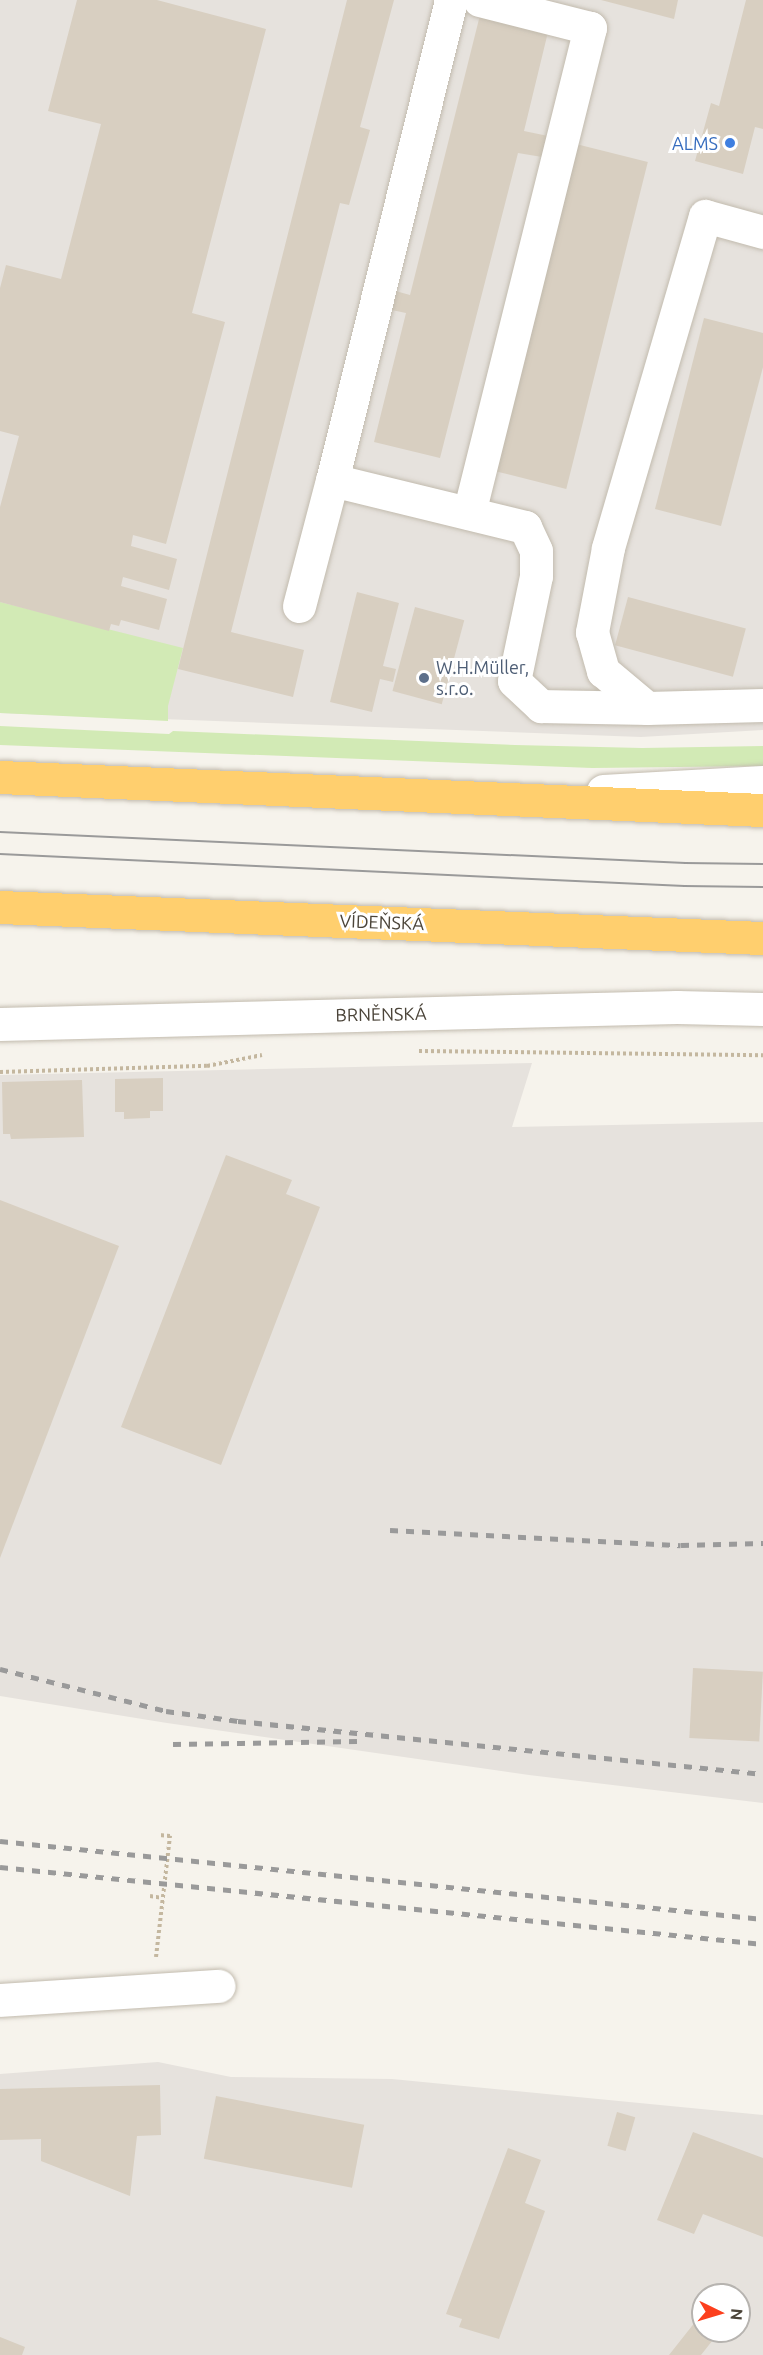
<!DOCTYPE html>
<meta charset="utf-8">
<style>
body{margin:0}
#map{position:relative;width:763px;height:2355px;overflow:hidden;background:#f6f3ec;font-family:Ubuntu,sans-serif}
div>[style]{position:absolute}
.industrial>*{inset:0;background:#e6e2dd}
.green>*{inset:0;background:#d2eab5}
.building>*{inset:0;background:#d8cfc1;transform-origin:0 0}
.path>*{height:4px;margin-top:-2px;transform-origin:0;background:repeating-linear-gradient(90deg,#c4b79f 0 3px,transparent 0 6px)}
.roads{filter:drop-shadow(0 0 2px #c2bbae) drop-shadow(0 0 2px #c2bbae)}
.minor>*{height:33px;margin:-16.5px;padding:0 16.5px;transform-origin:16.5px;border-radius:16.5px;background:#fff}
.highway>*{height:33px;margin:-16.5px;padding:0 16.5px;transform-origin:16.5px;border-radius:16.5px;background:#ffcf6e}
.tram>*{height:1.5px;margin:-0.75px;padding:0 0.75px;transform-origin:0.75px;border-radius:0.75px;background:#9a9a9a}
.rail>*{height:4.5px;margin-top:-2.25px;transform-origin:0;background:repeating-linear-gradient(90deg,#9a9a9a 0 8px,transparent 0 16px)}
.dots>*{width:16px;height:16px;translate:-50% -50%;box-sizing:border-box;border:3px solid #fff;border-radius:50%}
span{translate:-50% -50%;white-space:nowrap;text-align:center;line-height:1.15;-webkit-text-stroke:6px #fff;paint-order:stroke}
.shop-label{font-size:18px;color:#366cbe}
.right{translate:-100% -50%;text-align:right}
.service-label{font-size:18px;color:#4e5e75}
.left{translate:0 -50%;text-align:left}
.street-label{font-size:18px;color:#4b4439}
.north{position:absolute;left:691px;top:2283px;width:60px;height:60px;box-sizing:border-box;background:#fff;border:2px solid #b7b4b0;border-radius:50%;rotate:95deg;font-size:16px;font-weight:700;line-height:24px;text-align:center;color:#4b4439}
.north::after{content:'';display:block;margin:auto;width:21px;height:27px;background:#fc3f1d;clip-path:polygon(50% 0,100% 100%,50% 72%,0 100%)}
</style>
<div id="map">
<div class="industrial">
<div style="clip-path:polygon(0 0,763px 0,763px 730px,641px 737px,0 713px)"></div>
<div style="clip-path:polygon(532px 1063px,512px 1127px,763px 1122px,763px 1803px,529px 1775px,167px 1723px,0 1696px,0 1075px)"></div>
<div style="clip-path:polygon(evenodd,158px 2062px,231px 2077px,392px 2079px,763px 2115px,763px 2355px,0 2355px,0 2074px,158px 2062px,703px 2295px,739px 2295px,739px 2331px,703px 2331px,703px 2295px)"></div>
</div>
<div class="green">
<div style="clip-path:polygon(0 602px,183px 648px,168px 706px,168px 721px,0 713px)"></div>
<div style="clip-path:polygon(0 726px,169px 734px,173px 731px,515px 745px,642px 748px,763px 746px,763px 766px,592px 768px,0 745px)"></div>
</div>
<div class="building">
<div style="clip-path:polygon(77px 0,157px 0,266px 29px,192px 313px,225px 322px,166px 544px,133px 535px,131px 546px,177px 559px,169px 590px,123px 577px,121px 586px,167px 599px,159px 630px,121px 620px,119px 626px,111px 624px,109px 631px,0 602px,0 507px,19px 436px,0 431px,0 288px,6px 265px,61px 279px,101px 124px,48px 111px)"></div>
<div style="clip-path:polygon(347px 0,394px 0,360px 127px,370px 130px,349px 205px,340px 203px,231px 632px,304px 650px,293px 697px,178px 669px)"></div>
<div style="clip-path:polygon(601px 0,678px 0,674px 19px)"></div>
<div style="clip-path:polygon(746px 0,763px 0,763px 129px,755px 127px,743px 174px,695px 161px,711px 103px,719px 106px)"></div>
<div style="clip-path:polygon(480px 15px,548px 32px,524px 131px,548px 136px,542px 157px,518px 153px,440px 458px,374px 442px,406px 313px,387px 309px,392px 290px,410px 295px)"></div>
<div style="left:576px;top:144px;width:74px;height:337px;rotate:14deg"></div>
<div style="clip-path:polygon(704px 318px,763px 333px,763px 367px,721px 526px,655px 509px)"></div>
<div style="clip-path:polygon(357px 592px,399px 603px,383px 666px,396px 669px,393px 682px,380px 679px,372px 712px,330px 702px)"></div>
<div style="left:628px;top:597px;width:122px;height:50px;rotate:15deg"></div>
<div style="left:415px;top:607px;width:51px;height:87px;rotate:15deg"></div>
<div style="clip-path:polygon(163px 1078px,163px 1111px,150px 1111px,150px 1118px,124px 1119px,124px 1112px,115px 1112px,115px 1079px)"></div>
<div style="clip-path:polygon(82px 1080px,84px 1137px,11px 1139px,10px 1134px,3px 1134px,2px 1082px)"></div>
<div style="clip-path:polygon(226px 1155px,292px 1180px,286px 1194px,320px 1207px,221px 1465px,121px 1427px)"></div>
<div style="clip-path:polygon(0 1200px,119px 1246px,0 1558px)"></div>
<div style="left:693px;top:1668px;width:70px;height:70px;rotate:3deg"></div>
<div style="clip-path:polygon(160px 2085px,161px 2135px,137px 2136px,130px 2196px,41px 2161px,41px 2139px,0 2140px,0 2089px)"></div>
<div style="left:216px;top:2096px;width:151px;height:64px;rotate:11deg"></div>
<div style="left:617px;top:2112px;width:19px;height:35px;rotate:16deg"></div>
<div style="clip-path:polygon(693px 2132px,763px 2158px,763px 2237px,703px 2214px,694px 2234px,657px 2220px)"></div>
<div style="clip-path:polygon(508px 2148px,541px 2160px,525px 2203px,545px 2211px,499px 2339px,459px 2327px,462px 2319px,446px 2314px)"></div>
<div style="clip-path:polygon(703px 2312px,703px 2331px,720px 2331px,701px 2355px,669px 2355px)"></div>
<div style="clip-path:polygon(0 2337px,25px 2347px,22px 2355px,0 2355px)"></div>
</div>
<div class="path">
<div style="left:419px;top:1051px;width:344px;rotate:0.7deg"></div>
<div style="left:0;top:1072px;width:207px;rotate:-1.7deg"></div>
<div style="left:207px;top:1066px;width:56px;rotate:-11.3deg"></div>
<div style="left:150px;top:1896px;width:12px;rotate:9deg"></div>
<div style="left:156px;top:1957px;width:122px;rotate:-83.4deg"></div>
<div style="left:170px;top:1836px;width:11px;rotate:-175deg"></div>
</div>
<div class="roads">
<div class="minor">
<div style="left:451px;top:0;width:495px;rotate:103.9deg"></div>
<div style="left:332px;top:480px;width:199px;rotate:13.7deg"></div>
<div style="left:525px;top:527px;width:26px;rotate:65deg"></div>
<div style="left:536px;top:551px;width:25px;rotate:90deg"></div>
<div style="left:536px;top:576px;width:107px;rotate:101.8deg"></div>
<div style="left:514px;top:681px;width:37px;rotate:43deg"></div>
<div style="left:541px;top:706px;width:106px;rotate:1.1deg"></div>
<div style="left:763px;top:232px;width:60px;rotate:-164.6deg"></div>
<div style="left:705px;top:216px;width:346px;rotate:106.3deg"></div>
<div style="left:608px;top:548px;width:86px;rotate:100.8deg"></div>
<div style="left:592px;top:632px;width:41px;rotate:74.2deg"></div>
<div style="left:603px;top:671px;width:57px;rotate:40.1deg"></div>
<div style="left:647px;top:708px;width:116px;rotate:-1.5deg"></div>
<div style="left:469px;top:513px;width:500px;rotate:-76deg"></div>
<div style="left:590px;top:28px;width:114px;rotate:-165.8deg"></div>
<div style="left:299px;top:606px;width:130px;rotate:-75.3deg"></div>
<div style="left:603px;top:791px;width:160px;rotate:-3.2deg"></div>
<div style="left:0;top:1024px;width:677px;rotate:-1.44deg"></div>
<div style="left:677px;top:1007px;width:86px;rotate:1.3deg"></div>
<div style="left:0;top:2000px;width:219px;rotate:-3.7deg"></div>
</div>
<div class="highway">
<div style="left:0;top:777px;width:764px;rotate:2.48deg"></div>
<div style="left:0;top:907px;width:764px;rotate:2.33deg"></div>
</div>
</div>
<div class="tram">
<div style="left:0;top:832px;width:686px;rotate:2.59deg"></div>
<div style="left:685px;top:863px;width:78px;rotate:0.7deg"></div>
<div style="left:0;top:854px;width:685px;rotate:2.68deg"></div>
<div style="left:684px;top:886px;width:79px;rotate:0.7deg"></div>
</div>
<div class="rail">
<div style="left:390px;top:1530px;width:291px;rotate:3deg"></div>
<div style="left:681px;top:1545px;width:82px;rotate:-1.4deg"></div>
<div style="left:0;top:1669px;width:171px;rotate:14.2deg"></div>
<div style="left:166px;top:1711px;width:73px;rotate:7.9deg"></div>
<div style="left:238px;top:1721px;width:528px;rotate:5.76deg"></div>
<div style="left:173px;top:1744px;width:184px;rotate:-0.9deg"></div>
<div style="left:0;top:1841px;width:767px;rotate:5.84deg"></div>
<div style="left:0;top:1867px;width:767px;rotate:5.76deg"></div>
</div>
<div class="dots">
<div style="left:730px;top:143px;background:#3f7fe0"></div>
<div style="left:424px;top:678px;background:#5c6f8a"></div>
</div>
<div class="shop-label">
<span class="right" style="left:718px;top:143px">ALMS</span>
</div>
<div class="service-label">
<span class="left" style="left:436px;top:678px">W.H.Müller,<br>s.r.o.</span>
</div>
<div class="street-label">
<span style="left:382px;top:922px;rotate:2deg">VÍDEŇSKÁ</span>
<span style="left:381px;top:1014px;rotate:-1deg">BRNĚNSKÁ</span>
</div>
<div class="north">N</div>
</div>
